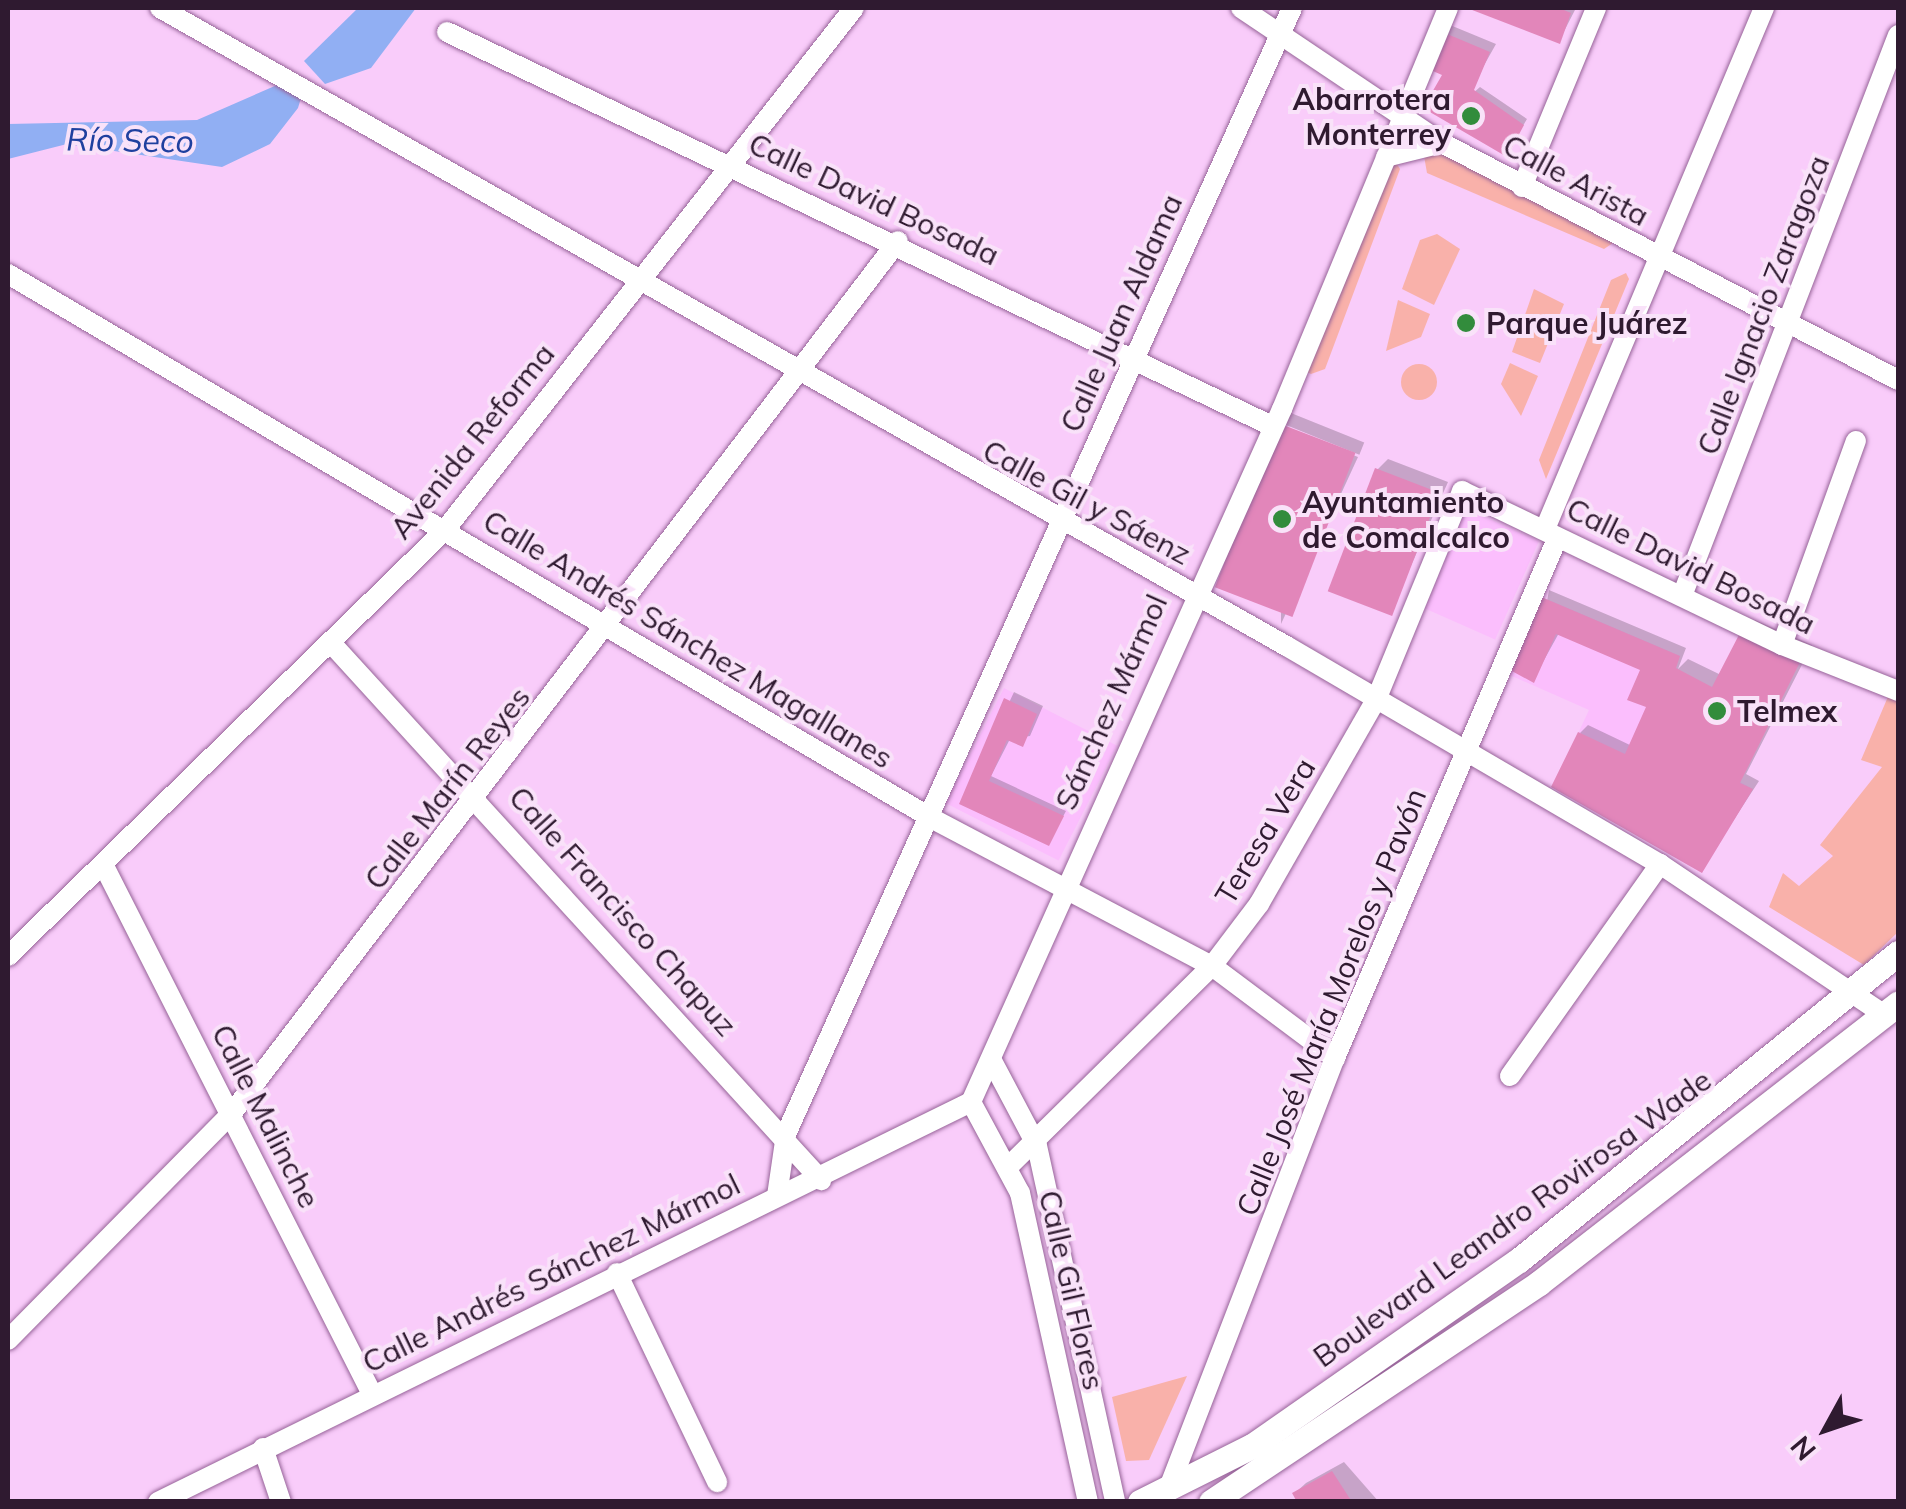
<!DOCTYPE html>
<meta charset="utf-8">
<style>
body{margin:0}
#map{position:relative;width:1906px;height:1509px;overflow:hidden;background:#f9ccfa;font-family:Mulish,sans-serif}
div>[style]{position:absolute}
.built>*{inset:0;background:#fbbefd;transform-origin:0 0}
.green>*{inset:0;background:#f9b1aa}
.round{border-radius:50%}
.water>*{inset:0;background:#91aff3}
.shadow>*{inset:0;background:#0003;transform-origin:0 0}
.building>*{inset:0;background:#e286ba;transform-origin:0 0}
.roads{filter:drop-shadow(0 0 2px #966398) drop-shadow(0 0 2px #966398)}
.minor>*{height:20px;margin:-10px;padding:0 10px;transform-origin:10px;border-radius:10px;background:#fff}
.major>*{height:25px;margin:-12.5px;padding:0 12.5px;transform-origin:12.5px;border-radius:12.5px;background:#fff}
.dots>*{width:28px;height:28px;translate:-50% -50%;box-sizing:border-box;border:5px solid #f9e2f9;border-radius:50%}
span{translate:-50% -50%;white-space:nowrap;text-align:center;line-height:1.15;-webkit-text-stroke:8px #f9e2f9;paint-order:stroke}
.poi-label{font-size:30px;color:#2f1a30;font-weight:700}
.right{translate:-100% -50%;text-align:right}
.left{translate:0 -50%;text-align:left}
.street-label{font-size:30px;color:#2f1a30}
.water-label{font-size:32px;color:#1f409f;font-style:italic}
.frame{position:absolute;inset:0;border:10px solid #2f1a30;pointer-events:none}
.north{position:absolute;left:1776px;top:1379px;width:100px;height:100px;-webkit-text-stroke:8px #f9e2f9;paint-order:stroke;rotate:230deg;font-size:28px;font-weight:700;line-height:40px;text-align:center;color:#2f1a30}
.north::after{content:'';display:block;margin:auto;width:35px;height:45px;background:#2f1a30;clip-path:polygon(50% 0,100% 100%,50% 72%,0 100%)}
</style>
<div id="map">
<div class="built">
<div style="left:1465px;top:508px;width:81px;height:108px;rotate:24deg"></div>
<div style="clip-path:polygon(1539px 596px,1680px 656px,1650px 735px,1753px 789px,1702px 873px,1553px 787px,1589px 710px,1505px 673px)"></div>
<div style="left:1004px;top:688px;width:127px;height:129px;rotate:27deg"></div>
</div>
<div class="green">
<div style="clip-path:polygon(1440px 149px,1614px 242px,1613px 243px,1604px 249px,1427px 173px,1424px 156px)"></div>
<div style="clip-path:polygon(1395px 161px,1400px 169px,1325px 369px,1311px 374px,1302px 369px)"></div>
<div style="clip-path:polygon(1437px 234px,1460px 249px,1434px 305px,1402px 289px,1420px 240px)"></div>
<div style="clip-path:polygon(1626px 273px,1629px 279px,1546px 479px,1539px 460px,1611px 280px)"></div>
<div style="clip-path:polygon(1534px 289px,1564px 304px,1540px 363px,1512px 352px)"></div>
<div style="clip-path:polygon(1398px 300px,1430px 314px,1421px 337px,1386px 351px)"></div>
<div style="clip-path:polygon(1510px 363px,1538px 376px,1521px 416px,1501px 384px)"></div>
<div class="round" style="left:1401px;top:364px;width:36px;height:36px"></div>
<div style="clip-path:polygon(1890px 692px,1898px 696px,1898px 932px,1864px 965px,1769px 907px,1783px 873px,1799px 886px,1833px 856px,1820px 845px,1882px 767px,1861px 760px)"></div>
<div style="clip-path:polygon(1187px 1376px,1149px 1460px,1126px 1461px,1112px 1397px)"></div>
</div>
<div class="water">
<div style="clip-path:polygon(358px 8px,416px 8px,371px 68px,325px 84px,304px 61px)"></div>
<div style="clip-path:polygon(277px 85px,301px 98px,298px 108px,270px 144px,222px 167px,67px 144px,8px 159px,8px 124px,197px 120px)"></div>
</div>
<div class="shadow">
<div style="clip-path:polygon(1473px 8px,1576px 8px,1559px 41px)"></div>
<div style="clip-path:polygon(1450px 25px,1496px 44px,1464px 101px,1480px 87px,1527px 119px,1506px 154px,1426px 107px,1446px 74px,1429px 67px)"></div>
<div style="left:1291px;top:413px;width:79px;height:13px;rotate:22deg"></div>
<div style="clip-path:polygon(1281px 427px,1358px 457px,1281px 624px)"></div>
<div style="clip-path:polygon(1388px 459px,1448px 482px,1390px 613px,1377px 470px)"></div>
<div style="clip-path:polygon(1549px 590px,1686px 648px,1678px 669px,1688px 659px,1721px 675px,1755px 620px,1812px 645px,1746px 774px,1759px 781px,1701px 870px,1580px 733px,1588px 725px,1632px 746px,1650px 706px,1643px 669px,1559px 633px,1533px 680px)"></div>
<div style="clip-path:polygon(1014px 692px,1043px 706px,1030px 736px,1010px 739px,991px 776px,1066px 811px,1049px 843px,962px 803px)"></div>
<div style="clip-path:polygon(1344px 1462px,1379px 1502px,1300px 1502px,1295px 1493px,1306px 1483px)"></div>
</div>
<div class="building">
<div style="clip-path:polygon(1467px 8px,1559px 8px,1571px 13px,1560px 44px)"></div>
<div style="clip-path:polygon(1440px 31px,1490px 52px,1474px 90px,1524px 125px,1507px 157px,1423px 108px,1442px 75px,1426px 68px)"></div>
<div style="left:1278px;top:423px;width:83px;height:176px;rotate:21deg"></div>
<div style="left:1375px;top:468px;width:69px;height:132px;rotate:21deg"></div>
<div style="clip-path:polygon(1539px 596px,1680px 656px,1676px 668px,1712px 687px,1742px 629px,1803px 656px,1740px 783px,1753px 789px,1702px 873px,1551px 787px,1578px 732px,1625px 754px,1646px 707px,1627px 700px,1640px 670px,1556px 634px,1534px 683px,1510px 670px)"></div>
<div style="clip-path:polygon(1004px 698px,1037px 714px,1023px 747px,1007px 740px,989px 781px,1064px 816px,1049px 846px,959px 804px)"></div>
<div style="clip-path:polygon(1332px 1471px,1352px 1502px,1297px 1502px,1292px 1493px)"></div>
</div>
<div class="roads">
<div class="minor">
<div style="left:160px;top:8px;width:1296px;rotate:29.53deg"></div>
<div style="left:1288px;top:647px;width:431px;rotate:30.3deg"></div>
<div style="left:1660px;top:864px;width:272px;rotate:33.9deg"></div>
<div style="left:1241px;top:8px;width:242px;rotate:33.9deg"></div>
<div style="left:1442px;top:143px;width:514px;rotate:27.46deg"></div>
<div style="left:447px;top:32px;width:914px;rotate:25.53deg"></div>
<div style="left:1386px;top:157px;width:58px;rotate:-14deg"></div>
<div style="left:1522px;top:187px;width:194px;rotate:-67.5deg"></div>
<div style="left:8px;top:274px;width:1074px;rotate:30.51deg"></div>
<div style="left:933px;top:819px;width:315px;rotate:27.8deg"></div>
<div style="left:1212px;top:966px;width:154px;rotate:36.8deg"></div>
<div style="left:1545px;top:529px;width:565px;rotate:-67.2deg"></div>
<div style="left:1682px;top:596px;width:601px;rotate:-68.94deg"></div>
<div style="left:332px;top:644px;width:726px;rotate:47.63deg"></div>
<div style="left:1782px;top:645px;width:217px;rotate:-70.1deg"></div>
<div style="left:104px;top:866px;width:592px;rotate:63.09deg"></div>
<div style="left:8px;top:956px;width:610px;rotate:-44.27deg"></div>
<div style="left:445px;top:530px;width:663px;rotate:-51.92deg"></div>
<div style="left:991px;top:1059px;width:98px;rotate:62.1deg"></div>
<div style="left:1037px;top:1146px;width:364px;rotate:77.6deg"></div>
<div style="left:1510px;top:1076px;width:260px;rotate:-54.7deg"></div>
<div style="left:971px;top:1102px;width:760px;rotate:-65.83deg"></div>
<div style="left:1282px;top:409px;width:434px;rotate:-67.5deg"></div>
<div style="left:971px;top:1102px;width:103px;rotate:61.7deg"></div>
<div style="left:1020px;top:1193px;width:316px;rotate:77.6deg"></div>
<div style="left:1010px;top:1165px;width:284px;rotate:-44.6deg"></div>
<div style="left:1212px;top:966px;width:78px;rotate:-52.8deg"></div>
<div style="left:1259px;top:904px;width:235px;rotate:-60.2deg"></div>
<div style="left:1376px;top:700px;width:226px;rotate:-67.6deg"></div>
<div style="left:1462px;top:491px;width:355px;rotate:25.7deg"></div>
<div style="left:1782px;top:645px;width:125px;rotate:21.6deg"></div>
<div style="left:777px;top:1196px;width:63px;rotate:-81.7deg"></div>
<div style="left:786px;top:1134px;width:1234px;rotate:-65.8deg"></div>
<div style="left:617px;top:1273px;width:232px;rotate:64.4deg"></div>
<div style="left:8px;top:1340px;width:319px;rotate:-45.4deg"></div>
<div style="left:232px;top:1113px;width:1097px;rotate:-52.63deg"></div>
<div style="left:263px;top:1448px;width:57px;rotate:71.6deg"></div>
<div style="left:1168px;top:1490px;width:463px;rotate:-68.9deg"></div>
<div style="left:1335px;top:1058px;width:562px;rotate:-66.85deg"></div>
<div style="left:158px;top:1502px;width:906px;rotate:-26.2deg"></div>
</div>
<div class="major">
<div style="left:1140px;top:1502px;width:125px;rotate:-26.6deg"></div>
<div style="left:1252px;top:1446px;width:325px;rotate:-34.9deg"></div>
<div style="left:1519px;top:1260px;width:488px;rotate:-39deg"></div>
<div style="left:1211px;top:1502px;width:394px;rotate:-33.7deg"></div>
<div style="left:1539px;top:1283px;width:455px;rotate:-37.9deg"></div>
</div>
</div>
<div class="dots">
<div style="left:1471px;top:116px;background:#328c3c"></div>
<div style="left:1466px;top:323px;background:#328c3c"></div>
<div style="left:1282px;top:519px;background:#328c3c"></div>
<div style="left:1717px;top:711px;background:#328c3c"></div>
</div>
<div class="poi-label">
<span class="right" style="left:1451px;top:116px">Abarrotera<br>Monterrey</span>
<span class="left" style="left:1486px;top:323px">Parque Juárez</span>
<span class="left" style="left:1302px;top:519px">Ayuntamiento<br>de Comalcalco</span>
<span class="left" style="left:1737px;top:711px">Telmex</span>
</div>
<div class="street-label">
<span style="left:1576px;top:180px;rotate:28deg">Calle Arista</span>
<span style="left:874px;top:199px;rotate:25deg">Calle David Bosada</span>
<span style="left:1763px;top:305px;rotate:-69deg">Calle Ignacio Zaragoza</span>
<span style="left:1121px;top:313px;rotate:-66deg">Calle Juan Aldama</span>
<span style="left:472px;top:441px;rotate:-51deg">Avenida Reforma</span>
<span style="left:1087px;top:502px;rotate:28deg">Calle Gil y Sáenz</span>
<span style="left:1691px;top:566px;rotate:26deg">Calle David Bosada</span>
<span style="left:688px;top:639px;rotate:31deg">Calle Andrés Sánchez Magallanes</span>
<span style="left:1111px;top:702px;rotate:-66deg">Sánchez Mármol</span>
<span style="left:447px;top:788px;rotate:-52deg">Calle Marín Reyes</span>
<span style="left:1265px;top:831px;rotate:-59deg">Teresa Vera</span>
<span style="left:623px;top:911px;rotate:48deg">Calle Francisco Chapuz</span>
<span style="left:1331px;top:1002px;rotate:-68deg">Calle José María Morelos y Pavón</span>
<span style="left:266px;top:1116px;rotate:63deg">Calle Malinche</span>
<span style="left:1512px;top:1218px;rotate:-36deg">Boulevard Leandro Rovirosa Wade</span>
<span style="left:551px;top:1273px;rotate:-26deg">Calle Andrés Sánchez Mármol</span>
<span style="left:1072px;top:1290px;rotate:77deg">Calle Gil Flores</span>
</div>
<div class="water-label">
<span style="left:130px;top:140px;rotate:1deg">Río Seco</span>
</div>
<div class="frame"></div>
<div class="north">N</div>
</div>
